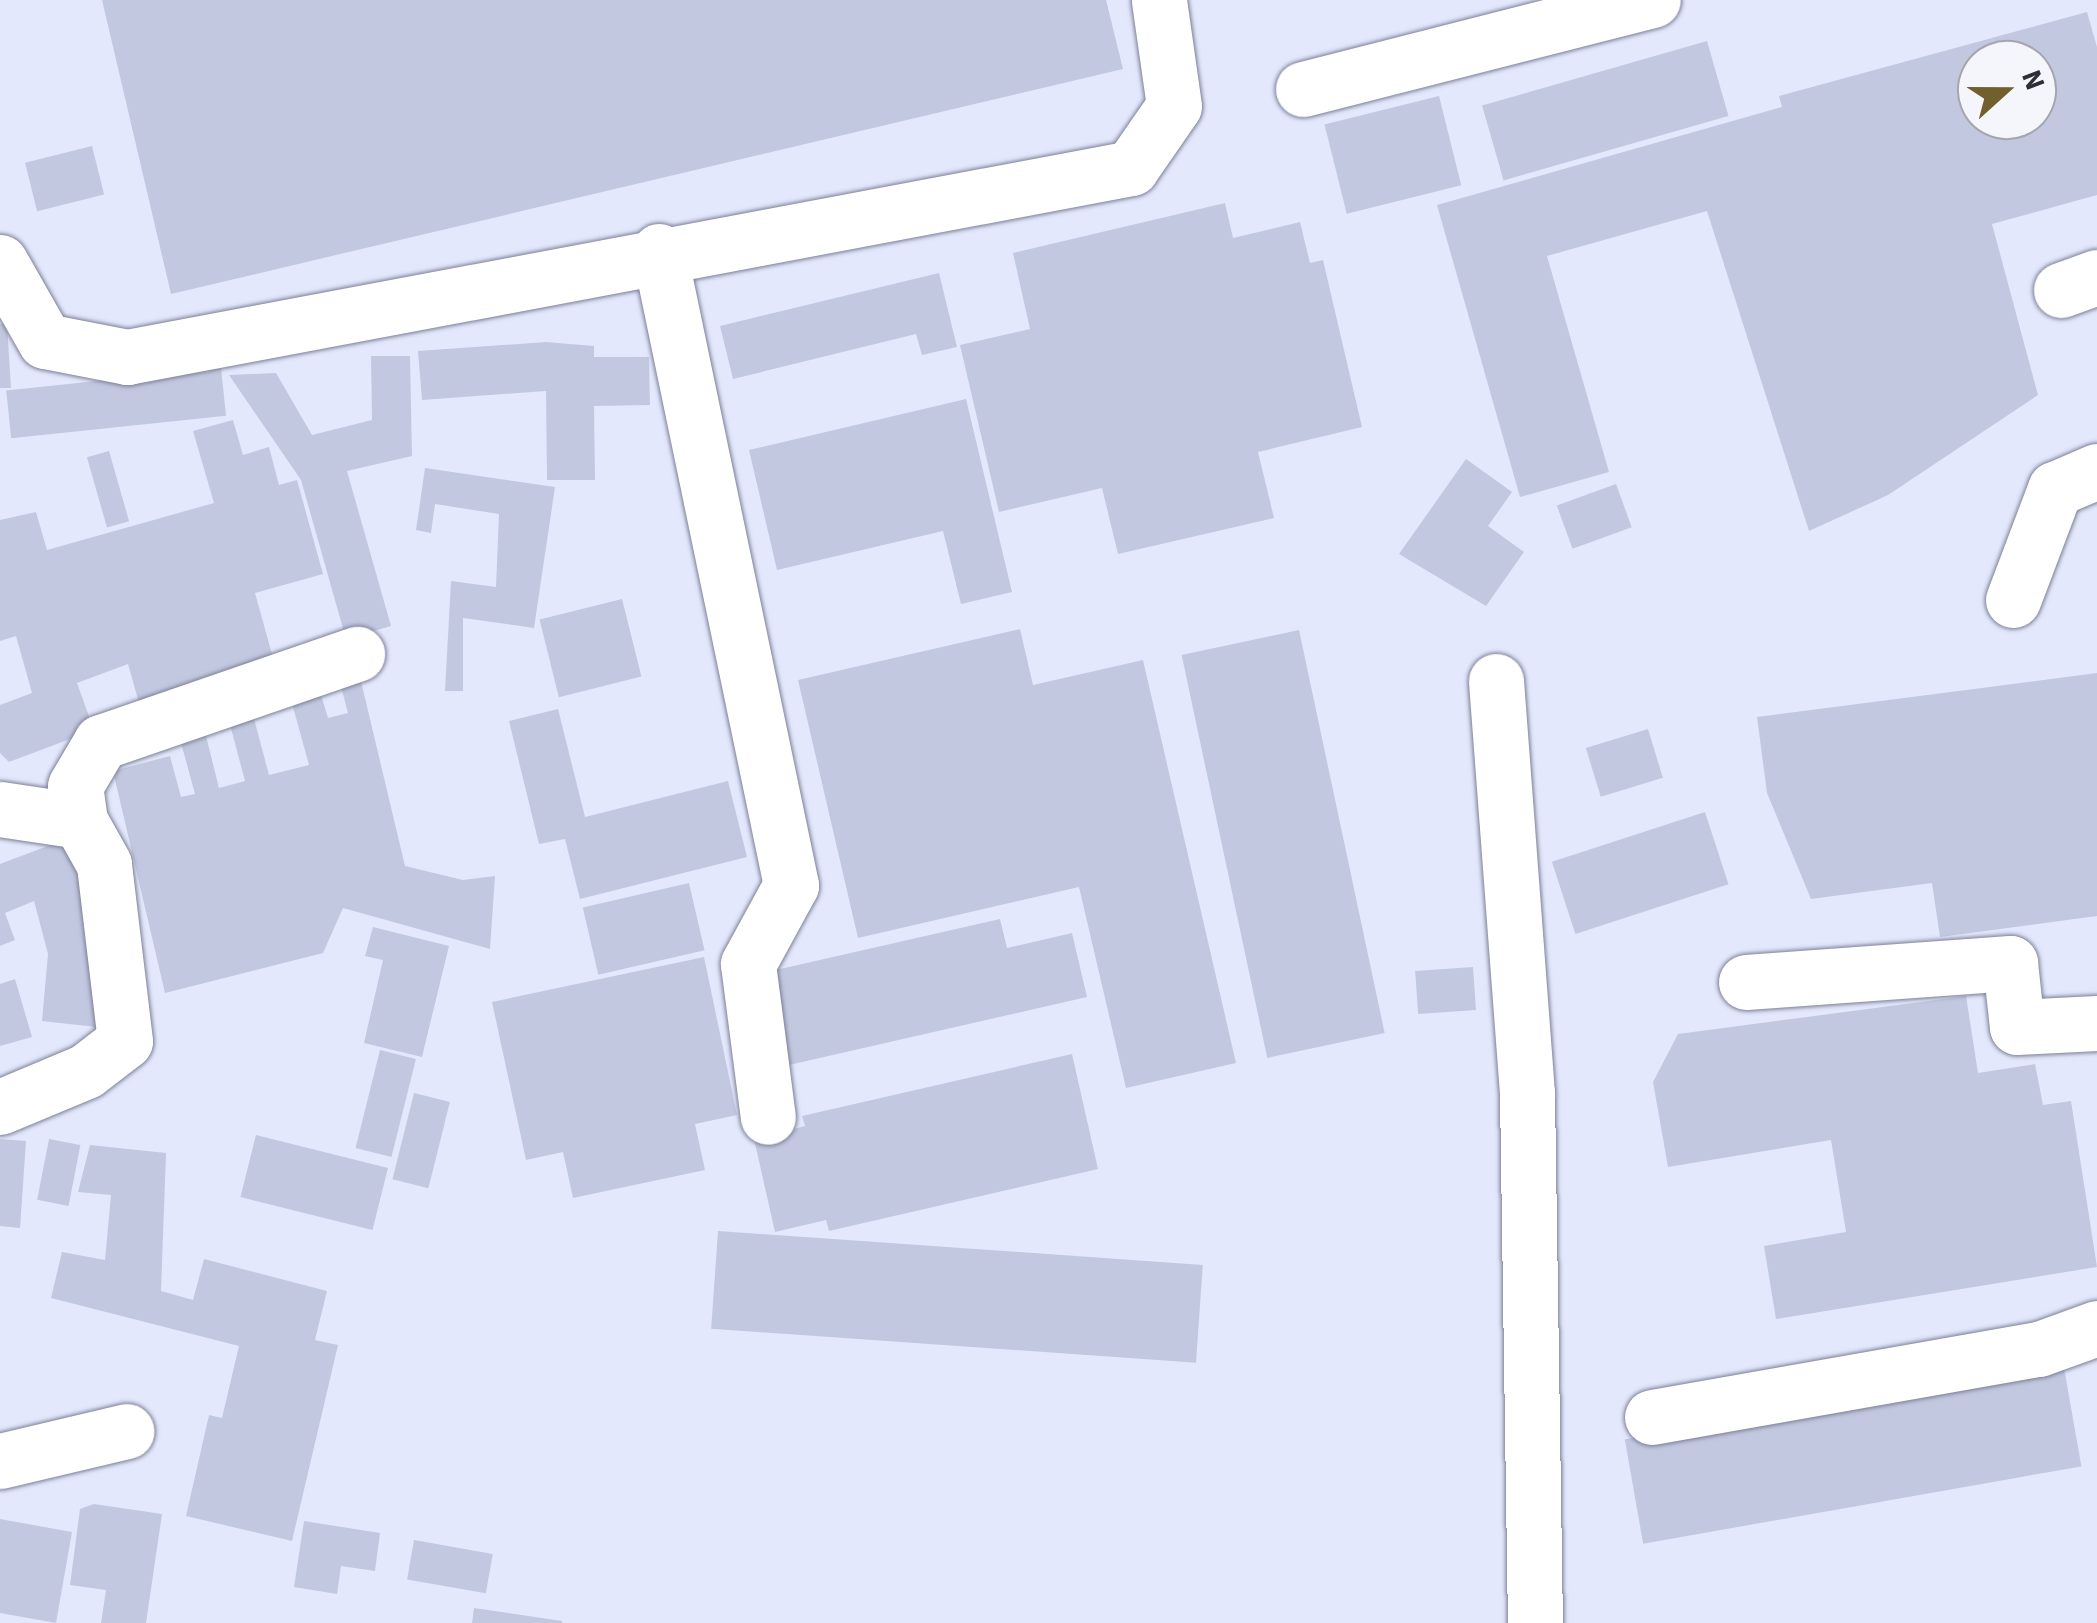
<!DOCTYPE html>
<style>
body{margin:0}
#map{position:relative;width:2097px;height:1623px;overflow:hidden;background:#e4e8fd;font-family:"Source Sans 3",sans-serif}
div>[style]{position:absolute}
.building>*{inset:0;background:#c3c8e1;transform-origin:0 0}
.roads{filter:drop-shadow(0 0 2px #7c8097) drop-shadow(0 0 2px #7c8097)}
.minor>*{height:55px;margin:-27.5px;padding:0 27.5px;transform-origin:27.5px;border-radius:27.5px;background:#fff}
span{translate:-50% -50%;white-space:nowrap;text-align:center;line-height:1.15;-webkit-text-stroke:9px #f5f6fb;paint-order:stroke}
.north{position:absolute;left:1957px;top:40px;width:100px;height:100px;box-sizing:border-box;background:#f5f6fb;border:2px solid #a5a6ad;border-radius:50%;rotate:69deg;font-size:28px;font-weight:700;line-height:40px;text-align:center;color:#2c2e38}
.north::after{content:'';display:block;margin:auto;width:35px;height:45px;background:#725f2e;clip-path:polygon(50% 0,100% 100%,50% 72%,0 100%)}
</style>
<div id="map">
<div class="building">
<div style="clip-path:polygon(102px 0,1106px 0,1123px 69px,171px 294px)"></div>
<div style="clip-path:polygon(evenodd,2087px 12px,2097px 47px,2097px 195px,1992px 224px,2038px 395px,1888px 495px,1809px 531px,1707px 211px,1547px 256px,1609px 472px,1520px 497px,1437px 205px,1782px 107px,1779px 96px,2087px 12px,1977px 60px,2037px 60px,2037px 120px,1977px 120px,1977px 60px)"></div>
<div style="left:1707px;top:41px;width:78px;height:234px;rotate:74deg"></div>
<div style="left:1439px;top:96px;width:92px;height:118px;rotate:76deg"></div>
<div style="left:92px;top:146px;width:50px;height:69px;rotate:76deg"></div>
<div style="clip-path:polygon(1225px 203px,1233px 238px,1300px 222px,1310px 263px,1323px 260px,1362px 427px,1258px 452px,1274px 518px,1118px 554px,1102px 488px,999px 512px,960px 345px,1030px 329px,1013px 253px)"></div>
<div style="clip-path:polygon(939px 273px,957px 347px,922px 355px,916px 334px,733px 379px,720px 326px)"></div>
<div style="clip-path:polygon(0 324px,7px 324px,11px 388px,0 388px)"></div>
<div style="clip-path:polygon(546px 342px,594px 346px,594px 357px,649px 357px,650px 405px,594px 406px,595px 480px,547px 480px,546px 391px,422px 400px,418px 351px)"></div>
<div style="clip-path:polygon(371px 356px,410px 356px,412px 456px,347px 471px,391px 626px,346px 639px,301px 480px,229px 375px,276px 373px,312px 435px,372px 420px)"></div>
<div style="left:221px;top:368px;width:48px;height:216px;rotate:84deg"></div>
<div style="clip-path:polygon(966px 399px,1012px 592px,961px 604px,943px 531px,777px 570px,749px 450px)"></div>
<div style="clip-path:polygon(233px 420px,243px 455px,269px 447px,279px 485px,297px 480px,323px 574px,255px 593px,275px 665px,139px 703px,128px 664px,77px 683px,94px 730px,9px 762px,0 753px,0 705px,32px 693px,16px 636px,0 641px,0 520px,36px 512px,47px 550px,214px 503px,193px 431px)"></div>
<div style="left:109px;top:451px;width:73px;height:23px;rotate:74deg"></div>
<div style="clip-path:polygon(1466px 459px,1512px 492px,1488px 526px,1524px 552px,1486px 606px,1399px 554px)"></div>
<div style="clip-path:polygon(425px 468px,555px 487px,534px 628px,463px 618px,463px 691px,445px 691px,451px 581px,496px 587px,499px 514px,435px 504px,431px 533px,416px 530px)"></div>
<div style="left:1616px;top:484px;width:46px;height:63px;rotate:70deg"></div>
<div style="left:622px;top:599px;width:80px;height:85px;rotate:76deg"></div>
<div style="clip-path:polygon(1020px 629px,1033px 685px,1143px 660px,1236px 1063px,1126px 1088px,1079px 887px,858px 938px,798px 680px)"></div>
<div style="left:1299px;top:630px;width:412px;height:120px;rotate:78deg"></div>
<div style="clip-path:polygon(2097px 673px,2097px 916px,1940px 937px,1932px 883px,1811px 899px,1767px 793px,1757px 717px)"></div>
<div style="clip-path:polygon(360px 677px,405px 866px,463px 880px,495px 876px,490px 949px,343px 908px,323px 953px,165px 993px,113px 771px,170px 756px,181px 797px,195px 794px,177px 728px,202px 720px,219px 788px,245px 781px,228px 717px,252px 711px,269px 775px,309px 765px,290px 696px,319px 688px,328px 718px,348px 713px,340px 683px)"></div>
<div style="clip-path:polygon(558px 709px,585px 817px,728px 781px,747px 857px,580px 899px,565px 839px,539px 844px,509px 721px)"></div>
<div style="left:1648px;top:729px;width:51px;height:65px;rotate:73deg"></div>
<div style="left:1705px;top:812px;width:76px;height:161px;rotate:72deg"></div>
<div style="clip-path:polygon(77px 835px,96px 1027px,42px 1021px,48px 954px,34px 901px,5px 913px,15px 940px,0 946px,0 864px)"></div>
<div style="left:689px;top:883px;width:69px;height:109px;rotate:77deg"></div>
<div style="clip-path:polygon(1000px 919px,1007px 948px,1072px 933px,1087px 997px,789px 1065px,767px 972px)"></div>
<div style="clip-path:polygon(373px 927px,449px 946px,422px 1057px,364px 1043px,383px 960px,365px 956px)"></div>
<div style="clip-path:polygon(704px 957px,737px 1115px,695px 1124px,705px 1170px,573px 1198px,563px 1152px,526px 1160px,492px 1002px)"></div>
<div style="left:1473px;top:967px;width:43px;height:58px;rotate:86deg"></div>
<div style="clip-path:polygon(15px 979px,32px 1037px,0 1046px,0 984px)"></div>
<div style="clip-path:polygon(1966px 996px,1978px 1073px,2035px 1064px,2043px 1105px,2071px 1101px,2097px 1267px,1776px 1319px,1764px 1246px,1846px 1232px,1831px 1140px,1668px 1167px,1653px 1082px,1678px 1034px)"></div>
<div style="left:380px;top:1050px;width:37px;height:101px;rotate:14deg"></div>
<div style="clip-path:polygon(1072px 1054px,1098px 1169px,829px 1231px,826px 1220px,775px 1232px,754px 1139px,805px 1126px,802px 1116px)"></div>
<div style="left:414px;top:1093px;width:37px;height:89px;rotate:14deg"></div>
<div style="left:256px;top:1135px;width:136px;height:64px;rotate:14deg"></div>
<div style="clip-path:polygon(0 1139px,26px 1141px,20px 1228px,0 1226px)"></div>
<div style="left:49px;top:1139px;width:32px;height:62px;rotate:11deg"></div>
<div style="clip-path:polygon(90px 1145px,166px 1153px,161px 1291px,193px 1300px,204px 1259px,327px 1291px,315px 1340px,338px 1345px,292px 1541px,186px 1516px,209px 1415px,222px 1418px,239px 1346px,51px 1298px,62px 1252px,105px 1260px,111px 1195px,78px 1192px)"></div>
<div style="left:718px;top:1231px;width:486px;height:98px;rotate:4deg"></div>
<div style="left:2063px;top:1362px;width:106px;height:445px;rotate:80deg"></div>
<div style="clip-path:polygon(94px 1504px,162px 1514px,146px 1623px,101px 1623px,106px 1590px,70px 1585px,80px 1509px)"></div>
<div style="clip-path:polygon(0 1519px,72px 1532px,56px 1623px,0 1613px)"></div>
<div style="clip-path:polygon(304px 1521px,380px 1533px,375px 1571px,341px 1566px,337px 1594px,294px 1587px)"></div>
<div style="left:414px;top:1540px;width:80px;height:40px;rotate:10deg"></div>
<div style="clip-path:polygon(474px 1608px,562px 1621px,562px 1623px,472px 1623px)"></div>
</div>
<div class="roads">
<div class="minor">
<div style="left:1303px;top:89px;width:361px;rotate:-14.3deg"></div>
<div style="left:659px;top:251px;width:648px;rotate:78.24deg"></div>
<div style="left:791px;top:885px;width:90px;rotate:118.6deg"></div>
<div style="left:748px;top:964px;width:154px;rotate:82.6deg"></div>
<div style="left:0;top:262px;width:91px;rotate:60.3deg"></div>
<div style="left:45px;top:341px;width:84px;rotate:11deg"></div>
<div style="left:127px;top:357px;width:1022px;rotate:-10.66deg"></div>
<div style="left:1131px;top:168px;width:75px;rotate:-55.3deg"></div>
<div style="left:1174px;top:106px;width:107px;rotate:-98.1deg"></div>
<div style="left:2061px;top:290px;width:38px;rotate:-20deg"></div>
<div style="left:2013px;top:600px;width:119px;rotate:-69.3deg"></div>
<div style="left:2055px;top:489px;width:46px;rotate:-23.2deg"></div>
<div style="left:1496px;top:681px;width:413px;rotate:85.7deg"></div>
<div style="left:1527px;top:1093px;width:530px;rotate:89.14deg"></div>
<div style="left:0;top:809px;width:81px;rotate:8.5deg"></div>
<div style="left:1746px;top:982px;width:265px;rotate:-4.1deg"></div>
<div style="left:2010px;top:963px;width:64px;rotate:83.8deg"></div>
<div style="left:2017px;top:1027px;width:80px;rotate:-2.9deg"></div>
<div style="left:0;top:1107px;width:93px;rotate:-22.7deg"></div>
<div style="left:86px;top:1071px;width:49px;rotate:-37.6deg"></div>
<div style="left:125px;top:1041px;width:178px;rotate:-96.8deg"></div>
<div style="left:104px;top:864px;width:49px;rotate:-119.2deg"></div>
<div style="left:80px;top:821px;width:35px;rotate:-98deg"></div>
<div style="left:75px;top:786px;width:51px;rotate:-59.4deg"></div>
<div style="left:101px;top:742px;width:271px;rotate:-19deg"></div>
<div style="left:1652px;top:1417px;width:393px;rotate:-10deg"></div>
<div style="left:2039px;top:1349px;width:62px;rotate:-19.9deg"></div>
<div style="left:0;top:1461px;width:130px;rotate:-13.3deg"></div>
</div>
</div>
<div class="north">N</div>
</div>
